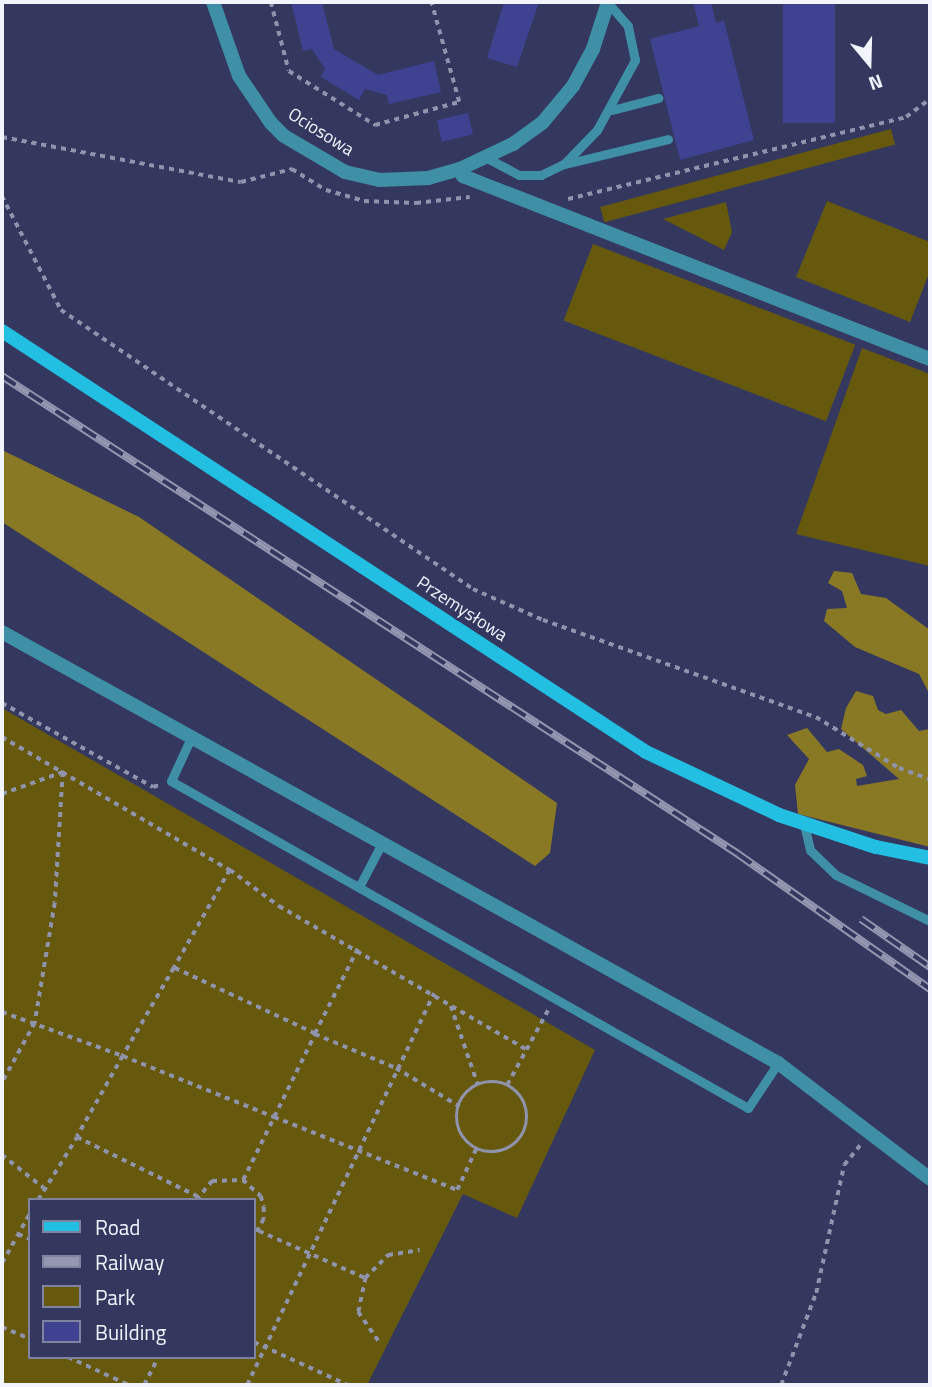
<!DOCTYPE html>
<meta charset="utf-8">
<style>
body{margin:0}
#map{position:relative;width:932px;height:1387px;overflow:hidden;background:#34385f;font-family:"Titillium Web",sans-serif}
div>[style]{position:absolute}
.green>*{inset:0;background:#66590d;transform-origin:0 0}
.forest>*{inset:0;background:#897925}
.building>*{inset:0;background:#3f4191;transform-origin:0 0}
.path>*{height:3.5px;margin-top:-1.75px;transform-origin:0;background:repeating-linear-gradient(90deg,#9093ac 0 5px,transparent 0 10px)}
.path>.ring{margin:-1.75px;padding:0;box-sizing:content-box;background:none;border:3.5px solid #9093ac;border-radius:50%}
.lane>*{height:9px;margin:-4.5px;padding:0 4.5px;transform-origin:4.5px;border-radius:4.5px;background:#3f90a7}
.street>*{height:14px;margin:-7px;padding:0 7px;transform-origin:7px;border-radius:7px;background:#3f90a7}
.secondary>*{height:14px;margin:-7px;padding:0 7px;transform-origin:7px;border-radius:7px;background:#23bfe3}
.rail>*{height:8px;margin-top:-4px;transform-origin:0;background:repeating-linear-gradient(90deg,#34385f 0 16px,#9497af 0 32px);box-sizing:border-box;border-block:2px solid #9497af}
span{translate:-50% -50%;white-space:nowrap;text-align:center;line-height:1.15;-webkit-text-stroke:5px #34385f;paint-order:stroke}
.street-label{font-size:18px;color:#f2f4fe}
.frame{position:absolute;inset:0;border:4px solid #f2f4fe;pointer-events:none}
.legend{position:absolute;left:28px;top:1198px;width:228px;height:161px;box-sizing:border-box;background:#34385f;border:2px solid #80839f;margin:0;padding:9px 12px;list-style:none;font-size:21px;color:#f2f4fe}
.legend li{display:flex;align-items:center;gap:14px;height:35px}
.legend b{width:35px;border:2px solid #80839f}
.north{position:absolute;left:834px;top:28px;width:70px;height:70px;-webkit-text-stroke:5px #34385f;paint-order:stroke;rotate:161deg;font-size:19px;font-weight:700;line-height:28px;text-align:center;color:#f2f4fe}
.north::after{content:'';display:block;margin:auto;width:24px;height:32px;background:#f2f4fe;clip-path:polygon(50% 0,100% 100%,50% 72%,0 100%)}
</style>
<div id="map">
<div class="green">
<div style="left:891px;top:129px;width:16px;height:301px;rotate:75deg"></div>
<div style="clip-path:polygon(827px 201px,930px 242px,930px 271px,910px 322px,796px 277px)"></div>
<div style="clip-path:polygon(726px 202px,732px 232px,724px 250px,663px 219px)"></div>
<div style="left:593px;top:244px;width:281px;height:82px;rotate:21deg"></div>
<div style="clip-path:polygon(862px 348px,930px 374px,930px 566px,796px 534px)"></div>
<div style="clip-path:polygon(evenodd,2px 708px,595px 1050px,517px 1218px,463px 1194px,367px 1385px,2px 1385px,2px 708px,30px 1200px,254px 1200px,254px 1357px,30px 1357px,30px 1200px)"></div>
</div>
<div class="forest">
<div style="clip-path:polygon(2px 450px,139px 517px,557px 803px,550px 853px,535px 866px,2px 522px)"></div>
<div style="clip-path:polygon(834px 571px,852px 573px,861px 594px,886px 598px,930px 630px,930px 695px,919px 674px,855px 647px,824px 621px,827px 609px,847px 608px,842px 591px,828px 583px)"></div>
<div style="clip-path:polygon(856px 691px,873px 696px,878px 710px,886px 714px,901px 710px,919px 731px,930px 729px,930px 847px,798px 814px,795px 785px,809px 759px,787px 735px,807px 728px,827px 752px,839px 749px,863px 765px,867px 776px,856px 779px,857px 786px,899px 779px,841px 729px,846px 708px)"></div>
</div>
<div class="building">
<div style="clip-path:polygon(291px 2px,322px 2px,334px 49px,378px 75px,434px 61px,441px 92px,389px 104px,387px 95px,365px 89px,359px 100px,321px 77px,325px 69px,312px 49px,303px 51px)"></div>
<div style="clip-path:polygon(504px 2px,539px 2px,517px 67px,487px 58px)"></div>
<div style="clip-path:polygon(693px 2px,711px 2px,716px 23px,724px 20px,754px 140px,680px 160px,650px 39px,699px 26px)"></div>
<div style="left:783px;top:2px;width:52px;height:121px"></div>
<div style="left:468px;top:113px;width:22px;height:32px;rotate:77deg"></div>
</div>
<div class="path">
<div style="left:271px;top:2px;width:71px;rotate:75.4deg"></div>
<div style="left:289px;top:71px;width:102px;rotate:32.1deg"></div>
<div style="left:375px;top:125px;width:87px;rotate:-15.3deg"></div>
<div style="left:459px;top:102px;width:104px;rotate:-105.6deg"></div>
<div style="left:2px;top:137px;width:243px;rotate:10.7deg"></div>
<div style="left:241px;top:182px;width:53px;rotate:-14.3deg"></div>
<div style="left:292px;top:169px;width:40px;rotate:32deg"></div>
<div style="left:326px;top:190px;width:40px;rotate:16deg"></div>
<div style="left:364px;top:201px;width:52px;rotate:2.2deg"></div>
<div style="left:416px;top:203px;width:54px;rotate:-6.3deg"></div>
<div style="left:2px;top:196px;width:128px;rotate:62.6deg"></div>
<div style="left:61px;top:310px;width:498px;rotate:34.1deg"></div>
<div style="left:473px;top:589px;width:77px;rotate:23.9deg"></div>
<div style="left:543px;top:620px;width:290px;rotate:19.6deg"></div>
<div style="left:816px;top:717px;width:97px;rotate:31.6deg"></div>
<div style="left:899px;top:768px;width:33px;rotate:20deg"></div>
<div style="left:568px;top:199px;width:348px;rotate:-13.6deg"></div>
<div style="left:906px;top:117px;width:30px;rotate:-37deg"></div>
<div style="left:2px;top:703px;width:173px;rotate:29.1deg"></div>
<div style="left:153px;top:787px;width:6px;rotate:-18deg"></div>
<div style="left:2px;top:737px;width:264px;rotate:30.3deg"></div>
<div style="left:230px;top:870px;width:113px;rotate:119.7deg"></div>
<div style="left:2px;top:794px;width:65px;rotate:-19.8deg"></div>
<div style="left:63px;top:772px;width:131px;rotate:93.5deg"></div>
<div style="left:55px;top:903px;width:122px;rotate:99.5deg"></div>
<div style="left:35px;top:1023px;width:68px;rotate:118.8deg"></div>
<div style="left:230px;top:870px;width:61px;rotate:36.3deg"></div>
<div style="left:279px;top:906px;width:285px;rotate:30.1deg"></div>
<div style="left:358px;top:949px;width:95px;rotate:116.8deg"></div>
<div style="left:315px;top:1034px;width:88px;rotate:22.8deg"></div>
<div style="left:396px;top:1068px;width:74px;rotate:31.1deg"></div>
<div style="left:451px;top:1006px;width:83px;rotate:71.1deg"></div>
<div style="left:2px;top:1012px;width:129px;rotate:20deg"></div>
<div style="left:123px;top:1056px;width:163px;rotate:22deg"></div>
<div style="left:274px;top:1117px;width:93px;rotate:-63.7deg"></div>
<div style="left:315px;top:1034px;width:156px;rotate:-154.9deg"></div>
<div style="left:174px;top:968px;width:102px;rotate:120.1deg"></div>
<div style="left:123px;top:1056px;width:93px;rotate:119.6deg"></div>
<div style="left:77px;top:1137px;width:134px;rotate:26.2deg"></div>
<div class="ring" style="left:457px;top:1082px;width:66.5px;height:66.5px"></div>
<div style="left:507px;top:1085px;width:85px;rotate:-61.3deg"></div>
<div style="left:2px;top:1155px;width:53px;rotate:38.2deg"></div>
<div style="left:243px;top:1180px;width:70px;rotate:-63.8deg"></div>
<div style="left:274px;top:1117px;width:197px;rotate:21.7deg"></div>
<div style="left:457px;top:1190px;width:45px;rotate:-65.1deg"></div>
<div style="left:38px;top:1200px;width:74px;rotate:-58.2deg"></div>
<div style="left:196px;top:1200px;width:25px;rotate:-50deg"></div>
<div style="left:212px;top:1181px;width:31px;rotate:-2deg"></div>
<div style="left:243px;top:1180px;width:24px;rotate:42deg"></div>
<div style="left:261px;top:1196px;width:11px;rotate:75deg"></div>
<div style="left:264px;top:1207px;width:12px;rotate:90deg"></div>
<div style="left:264px;top:1219px;width:21px;rotate:119deg"></div>
<div style="left:259px;top:1231px;width:116px;rotate:23.9deg"></div>
<div style="left:18px;top:1234px;width:13px;rotate:23deg"></div>
<div style="left:2px;top:1263px;width:57px;rotate:-60.8deg"></div>
<div style="left:2px;top:1327px;width:30px;rotate:23deg"></div>
<div style="left:378px;top:1341px;width:35px;rotate:-125deg"></div>
<div style="left:358px;top:1312px;width:35px;rotate:-78deg"></div>
<div style="left:365px;top:1278px;width:33px;rotate:-45deg"></div>
<div style="left:388px;top:1255px;width:32px;rotate:-9deg"></div>
<div style="left:254px;top:1342px;width:103px;rotate:24.6deg"></div>
<div style="left:68px;top:1357px;width:67px;rotate:24.7deg"></div>
<div style="left:144px;top:1385px;width:31px;rotate:-63deg"></div>
<div style="left:247px;top:1385px;width:434px;rotate:-64.5deg"></div>
<div style="left:781px;top:1385px;width:98px;rotate:-69.2deg"></div>
<div style="left:816px;top:1293px;width:131px;rotate:-77.7deg"></div>
<div style="left:844px;top:1165px;width:27px;rotate:-51deg"></div>
</div>
<div class="lane">
<div style="left:612px;top:110px;width:48px;rotate:-14.6deg"></div>
<div style="left:487px;top:158px;width:36px;rotate:28deg"></div>
<div style="left:519px;top:175px;width:22px"></div>
<div style="left:541px;top:175px;width:25px;rotate:-26deg"></div>
<div style="left:564px;top:164px;width:47px;rotate:-45.9deg"></div>
<div style="left:597px;top:130px;width:80px;rotate:-61.5deg"></div>
<div style="left:635px;top:60px;width:35px;rotate:-102deg"></div>
<div style="left:628px;top:26px;width:30px;rotate:-131deg"></div>
<div style="left:565px;top:164px;width:106px;rotate:-13.6deg"></div>
<div style="left:190px;top:740px;width:45px;rotate:114.9deg"></div>
<div style="left:171px;top:781px;width:663px;rotate:29.54deg"></div>
<div style="left:748px;top:1108px;width:54px;rotate:-56.3deg"></div>
<div style="left:804px;top:824px;width:27px;rotate:77deg"></div>
<div style="left:810px;top:850px;width:36px;rotate:44deg"></div>
<div style="left:836px;top:875px;width:105px;rotate:26.1deg"></div>
<div style="left:360px;top:885px;width:45px;rotate:-62.3deg"></div>
</div>
<div class="street">
<div style="left:213px;top:2px;width:78px;rotate:70.6deg"></div>
<div style="left:239px;top:76px;width:57px;rotate:55.8deg"></div>
<div style="left:271px;top:123px;width:18px;rotate:45deg"></div>
<div style="left:284px;top:136px;width:71px;rotate:30.5deg"></div>
<div style="left:345px;top:172px;width:36px;rotate:13deg"></div>
<div style="left:380px;top:180px;width:48px;rotate:-2.4deg"></div>
<div style="left:428px;top:178px;width:33px;rotate:-16deg"></div>
<div style="left:460px;top:169px;width:59px;rotate:-25.3deg"></div>
<div style="left:513px;top:144px;width:37px;rotate:-36deg"></div>
<div style="left:543px;top:122px;width:47px;rotate:-50.2deg"></div>
<div style="left:573px;top:86px;width:42px;rotate:-61.6deg"></div>
<div style="left:593px;top:49px;width:49px;rotate:-72.3deg"></div>
<div style="left:460px;top:169px;width:8px;rotate:67deg"></div>
<div style="left:463px;top:176px;width:502px;rotate:21.4deg"></div>
<div style="left:2px;top:632px;width:888px;rotate:29.05deg"></div>
<div style="left:778px;top:1063px;width:191px;rotate:37.3deg"></div>
</div>
<div class="secondary">
<div style="left:2px;top:331px;width:769px;rotate:33.17deg"></div>
<div style="left:646px;top:752px;width:147px;rotate:25.3deg"></div>
<div style="left:779px;top:815px;width:102px;rotate:18.3deg"></div>
<div style="left:876px;top:847px;width:55px;rotate:11.5deg"></div>
</div>
<div class="rail">
<div style="left:2px;top:376px;width:878px;rotate:33deg"></div>
<div style="left:738px;top:854px;width:235px;rotate:35.1deg"></div>
<div style="left:861px;top:919px;width:84px;rotate:34.8deg"></div>
</div>
<div class="street-label">
<span style="left:321px;top:132px;rotate:32deg">Ociosowa</span>
<span style="left:462px;top:609px;rotate:33deg">Przemysłowa</span>
</div>
<div class="frame"></div>
<ul class="legend">
<li><b style="height:9px;background:#23bfe3"></b>Road</li>
<li><b style="height:9px;background:#9497af"></b>Railway</li>
<li><b style="height:19px;background:#66590d"></b>Park</li>
<li><b style="height:19px;background:#3f4191"></b>Building</li>
</ul>
<div class="north">N</div>
</div>
